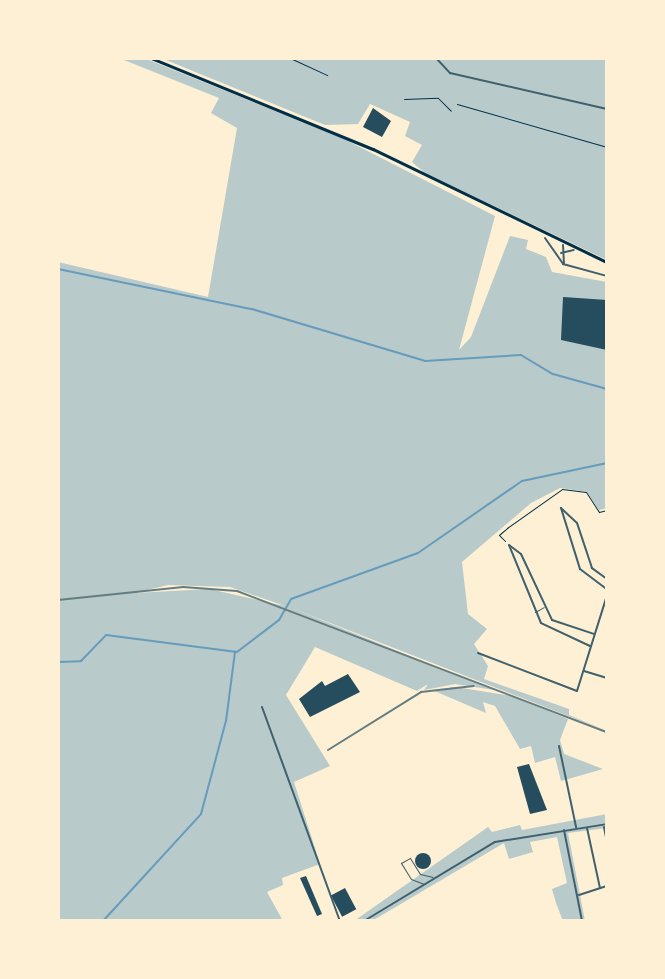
<!DOCTYPE html>
<style>
body{margin:0}
#map{position:relative;width:665px;height:979px;overflow:hidden;background:#fdf0d5;font-family:"Crimson Pro",serif}
div>[style]{position:absolute}
.green>*{inset:0;background:#b9caca}
.stream>*{height:2px;margin:-1px;padding:0 1px;transform-origin:1px;border-radius:1px;background:#669bbc}
.building>*{inset:0;background:#264d5e;transform-origin:0 0}
.round{border-radius:50%}
.path>*{height:1px;margin:-0.5px;padding:0 0.5px;transform-origin:0.5px;border-radius:0.5px;background:#003049}
.service>*{height:1px;margin:-0.5px;padding:0 0.5px;transform-origin:0.5px;border-radius:0.5px;background:#3f606c}
.minor>*{height:2px;margin:-1px;padding:0 1px;transform-origin:1px;border-radius:1px;background:#3f606c}
.tertiary>*{height:2px;margin:-1px;padding:0 1px;transform-origin:1px;border-radius:1px;background:#3f606c}
.primary>*{height:2.5px;margin:-1.25px;padding:0 1.25px;transform-origin:1.25px;border-radius:1.25px;background:#003049}
.rail>*{height:2px;margin:-1px;padding:0 1px;transform-origin:1px;border-radius:1px;background:#657d81}
span{translate:-50% -50%;white-space:nowrap;text-align:center;line-height:1.15;-webkit-text-stroke:6px #fdf0d5;paint-order:stroke}
.frame{position:absolute;inset:0;border:60px solid #fdf0d5;pointer-events:none}
</style>
<div id="map">
<div class="green">
<div style="clip-path:polygon(evenodd,119px 58px,144px 58px,344px 139px,495px 216px,459px 350px,471px 337px,510px 236px,528px 240px,526px 249px,546px 257px,552px 272px,607px 282px,607px 508px,599px 510px,587px 492px,560px 488px,531px 503px,462px 562px,468px 614px,487px 629px,474px 644px,488px 666px,484px 679px,569px 709px,569px 715px,607px 731px,289px 607px,494px 690px,455px 684px,424px 690px,428px 684px,417px 691px,315px 647px,286px 695px,330px 766px,294px 782px,320px 864px,282px 878px,283px 885px,267px 892px,283px 921px,58px 921px,58px 262px,208px 297px,237px 128px,211px 113px,219px 98px,119px 58px,168px 585px,230px 587px,285px 606px,209px 589px,135px 593px,168px 585px)"></div>
<div style="clip-path:polygon(161px 58px,607px 58px,607px 260px,425px 173px,412px 162px,422px 145px,405px 136px,410px 122px,370px 104px,358px 124px,325px 125px)"></div>
<div style="clip-path:polygon(456px 687px,511px 696px,568px 719px,560px 740px,564px 754px,603px 769px,561px 781px,555px 757px,535px 763px,531px 746px,520px 749px,495px 706px,483px 702px,486px 713px,432px 690px)"></div>
<div style="clip-path:polygon(607px 814px,607px 828px,568px 833px,585px 921px,563px 921px,556px 903px,552px 889px,567px 883px,557px 837px,530px 842px,533px 852px,509px 859px,504px 843px,372px 921px,354px 921px,488px 827px,492px 832px,520px 825px,522px 830px)"></div>
</div>
<div class="stream">
<div style="left:58px;top:269px;width:198px;rotate:11.7deg"></div>
<div style="left:252px;top:309px;width:181px;rotate:16.7deg"></div>
<div style="left:425px;top:361px;width:96px;rotate:-3.6deg"></div>
<div style="left:521px;top:355px;width:37px;rotate:31deg"></div>
<div style="left:553px;top:374px;width:56px;rotate:15.5deg"></div>
<div style="left:58px;top:662px;width:23px;rotate:-2deg"></div>
<div style="left:81px;top:661px;width:36px;rotate:-46deg"></div>
<div style="left:106px;top:635px;width:132px;rotate:7.4deg"></div>
<div style="left:237px;top:652px;width:53px;rotate:-37.3deg"></div>
<div style="left:279px;top:620px;width:24px;rotate:-60deg"></div>
<div style="left:291px;top:599px;width:135px;rotate:-19.9deg"></div>
<div style="left:418px;top:553px;width:126px;rotate:-34.7deg"></div>
<div style="left:522px;top:481px;width:87px;rotate:-12deg"></div>
<div style="left:103px;top:921px;width:145px;rotate:-47.5deg"></div>
<div style="left:201px;top:814px;width:96px;rotate:-75deg"></div>
<div style="left:226px;top:721px;width:70px;rotate:-82.6deg"></div>
</div>
<div class="building">
<div style="clip-path:polygon(373px 108px,391px 121px,382px 137px,363px 127px)"></div>
<div style="clip-path:polygon(563px 297px,607px 300px,607px 350px,561px 340px)"></div>
<div style="clip-path:polygon(348px 674px,360px 692px,310px 717px,299px 699px,322px 681px,325px 686px)"></div>
<div style="clip-path:polygon(529px 764px,547px 810px,530px 814px,517px 767px)"></div>
<div class="round" style="left:415px;top:853px;width:16px;height:16px"></div>
<div style="clip-path:polygon(306px 876px,322px 914px,317px 916px,300px 878px)"></div>
<div style="left:345px;top:888px;width:24px;height:16px;rotate:62deg"></div>
</div>
<div class="path">
<div style="left:290px;top:58px;width:41px;rotate:24.7deg"></div>
<div style="left:404px;top:99px;width:34px;rotate:-2deg"></div>
<div style="left:438px;top:98px;width:18px;rotate:45deg"></div>
<div style="left:457px;top:104px;width:156px;rotate:16deg"></div>
<div style="left:505px;top:541px;width:8px;rotate:-135deg"></div>
<div style="left:499px;top:535px;width:11px;rotate:-41deg"></div>
<div style="left:507px;top:528px;width:67px;rotate:-35.3deg"></div>
<div style="left:562px;top:489px;width:24px;rotate:7deg"></div>
<div style="left:586px;top:492px;width:24px;rotate:57deg"></div>
<div style="left:599px;top:512px;width:8px;rotate:-14deg"></div>
</div>
<div class="service">
<div style="left:535px;top:612px;width:10px;rotate:-29deg"></div>
<div style="left:424px;top:884px;width:14px;rotate:-159deg"></div>
<div style="left:411px;top:879px;width:19px;rotate:-122deg"></div>
<div style="left:401px;top:863px;width:10px;rotate:-29deg"></div>
<div style="left:410px;top:858px;width:19px;rotate:58deg"></div>
<div style="left:420px;top:874px;width:13px;rotate:13deg"></div>
</div>
<div class="minor">
<div style="left:436px;top:58px;width:21px;rotate:47deg"></div>
<div style="left:450px;top:73px;width:161px;rotate:12.9deg"></div>
<div style="left:607px;top:579px;width:19px;rotate:-144deg"></div>
<div style="left:592px;top:568px;width:47px;rotate:-108.4deg"></div>
<div style="left:577px;top:523px;width:22px;rotate:-137deg"></div>
<div style="left:561px;top:508px;width:64px;rotate:72.7deg"></div>
<div style="left:580px;top:569px;width:34px;rotate:37deg"></div>
<div style="left:590px;top:646px;width:54px;rotate:-154.9deg"></div>
<div style="left:541px;top:623px;width:84px;rotate:-112.3deg"></div>
<div style="left:509px;top:545px;width:15px;rotate:37deg"></div>
<div style="left:521px;top:554px;width:73px;rotate:64.8deg"></div>
<div style="left:552px;top:620px;width:44px;rotate:18.4deg"></div>
<div style="left:478px;top:653px;width:106px;rotate:21deg"></div>
<div style="left:577px;top:691px;width:101px;rotate:-72.6deg"></div>
<div style="left:584px;top:671px;width:24px;rotate:17deg"></div>
<div style="left:262px;top:707px;width:228px;rotate:70deg"></div>
<div style="left:559px;top:746px;width:83px;rotate:78.1deg"></div>
<div style="left:604px;top:827px;width:16px;rotate:79deg"></div>
<div style="left:587px;top:828px;width:61px;rotate:77.8deg"></div>
<div style="left:564px;top:830px;width:93px;rotate:78.8deg"></div>
<div style="left:579px;top:895px;width:29px;rotate:-18deg"></div>
<div style="left:364px;top:921px;width:153px;rotate:-31.1deg"></div>
<div style="left:495px;top:842px;width:113px;rotate:-9.1deg"></div>
</div>
<div class="tertiary">
<div style="left:545px;top:238px;width:32px;rotate:55deg"></div>
<div style="left:563px;top:264px;width:46px;rotate:15.3deg"></div>
<div style="left:563px;top:245px;width:18px;rotate:87deg"></div>
<div style="left:561px;top:253px;width:13px;rotate:-13deg"></div>
</div>
<div class="primary">
<div style="left:151px;top:58px;width:240px;rotate:22.3deg"></div>
<div style="left:373px;top:149px;width:260px;rotate:25.8deg"></div>
</div>
<div class="rail">
<div style="left:58px;top:600px;width:126px;rotate:-5.9deg"></div>
<div style="left:183px;top:587px;width:54px;rotate:4.2deg"></div>
<div style="left:237px;top:591px;width:396px;rotate:20.9deg"></div>
<div style="left:328px;top:750px;width:110px;rotate:-31.9deg"></div>
<div style="left:421px;top:692px;width:53px;rotate:-6.5deg"></div>
</div>
<div class="frame"></div>
</div>
